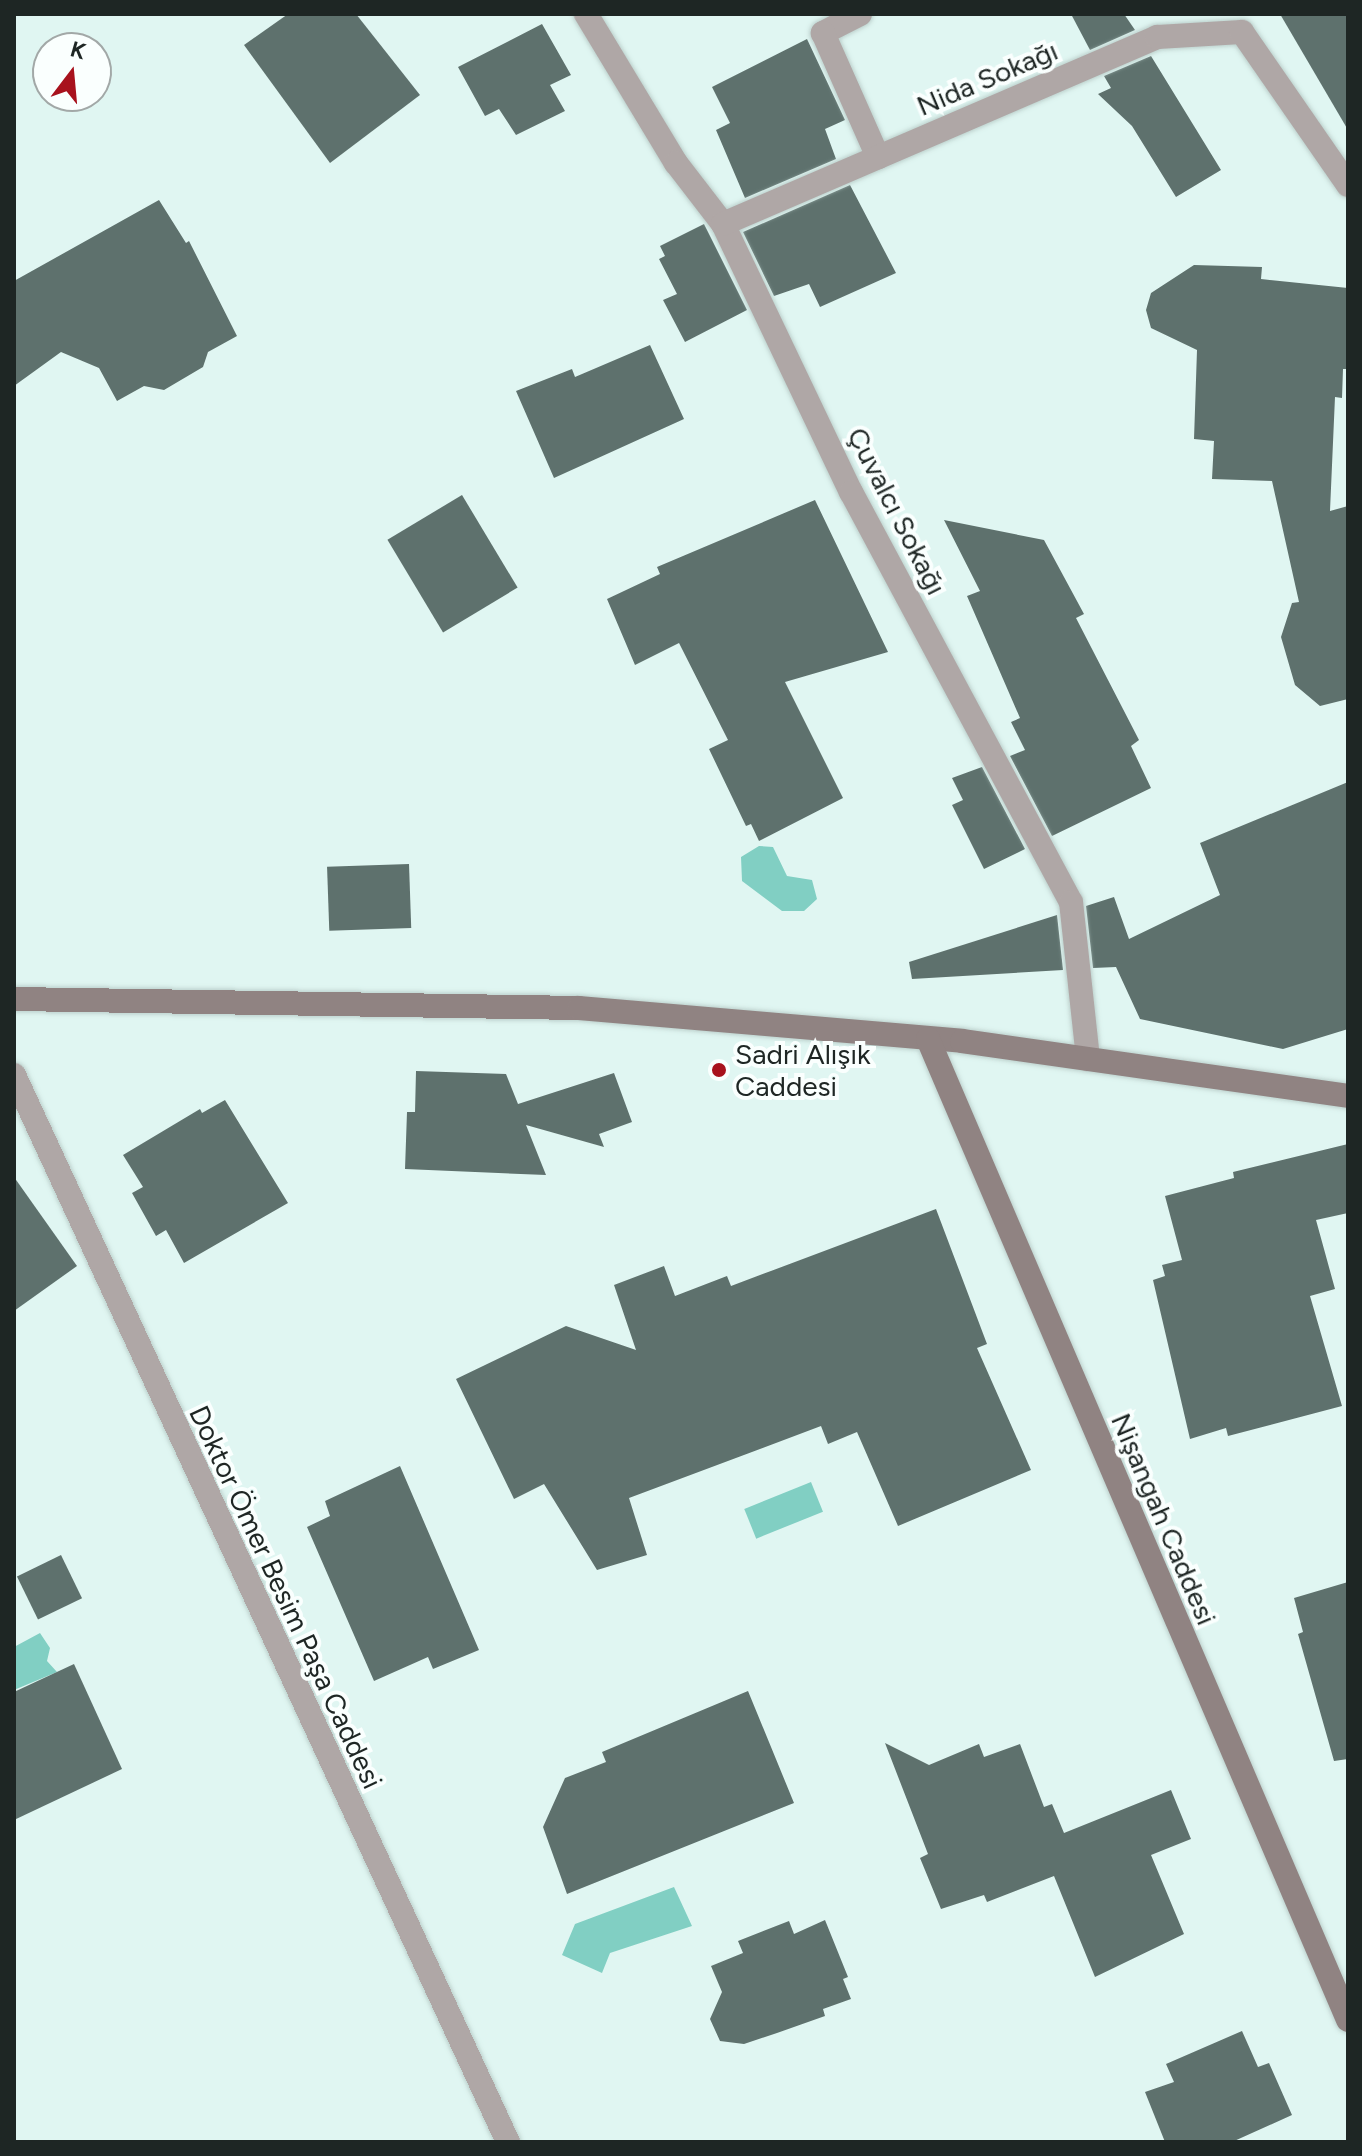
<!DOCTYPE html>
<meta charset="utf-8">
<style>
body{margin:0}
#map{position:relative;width:1362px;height:2156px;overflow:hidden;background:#e0f6f2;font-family:Figtree,sans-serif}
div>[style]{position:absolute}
.water>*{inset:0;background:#81cfc3;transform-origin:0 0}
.building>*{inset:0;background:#5e716d;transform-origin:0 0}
.roads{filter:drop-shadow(0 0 2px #bdd1cd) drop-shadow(0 0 2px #bdd1cd)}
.street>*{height:24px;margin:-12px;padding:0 12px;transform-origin:12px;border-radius:12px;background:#afa7a6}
.secondary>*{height:24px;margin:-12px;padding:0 12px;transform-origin:12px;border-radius:12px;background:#908382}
.dots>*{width:22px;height:22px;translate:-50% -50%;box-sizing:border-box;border:4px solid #fafffe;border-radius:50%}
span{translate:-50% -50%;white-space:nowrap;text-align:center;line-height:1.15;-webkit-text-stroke:8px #fafffe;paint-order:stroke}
.street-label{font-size:28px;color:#1e2624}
.poi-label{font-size:28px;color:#1e2624}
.left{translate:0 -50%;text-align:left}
.frame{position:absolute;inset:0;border:16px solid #1e2624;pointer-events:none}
.north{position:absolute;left:32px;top:32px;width:80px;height:80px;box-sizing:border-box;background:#fafffe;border:2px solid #a2a8a7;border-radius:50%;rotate:16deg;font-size:22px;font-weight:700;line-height:32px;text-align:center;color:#1e2624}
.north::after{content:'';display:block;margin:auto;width:28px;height:36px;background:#a8121d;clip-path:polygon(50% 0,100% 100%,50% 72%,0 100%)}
</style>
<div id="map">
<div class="water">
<div style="clip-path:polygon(759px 846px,773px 847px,787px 876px,812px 880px,817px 899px,804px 911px,782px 911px,742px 881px,741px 857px)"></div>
<div style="left:811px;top:1482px;width:32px;height:72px;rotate:68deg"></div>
<div style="clip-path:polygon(40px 1633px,50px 1648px,47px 1661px,57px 1672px,14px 1690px,14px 1647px)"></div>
<div style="clip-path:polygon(674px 1887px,692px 1926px,610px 1953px,602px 1973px,562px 1955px,575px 1924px)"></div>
</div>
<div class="building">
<div style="clip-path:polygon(288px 14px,356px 14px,420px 95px,330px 163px,244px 45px)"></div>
<div style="clip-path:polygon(1071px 14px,1124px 14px,1135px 30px,1090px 50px)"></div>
<div style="clip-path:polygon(1280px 14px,1348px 14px,1348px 130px)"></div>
<div style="clip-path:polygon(542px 24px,571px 75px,550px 85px,565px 111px,516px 135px,499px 109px,485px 116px,458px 67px)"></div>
<div style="clip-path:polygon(807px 39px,845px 120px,825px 129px,836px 159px,745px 198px,716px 130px,730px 123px,712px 87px)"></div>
<div style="clip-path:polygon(1151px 56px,1221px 170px,1176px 197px,1132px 126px,1098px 94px,1111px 88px,1104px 76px)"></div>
<div style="clip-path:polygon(850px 185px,896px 273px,820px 307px,809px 284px,774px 296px,743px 232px)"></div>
<div style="clip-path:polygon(159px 200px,186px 243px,189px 241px,237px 336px,208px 352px,203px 367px,164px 390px,144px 386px,117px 401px,99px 368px,61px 352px,14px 386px,14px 281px)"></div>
<div style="clip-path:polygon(704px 224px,747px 310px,685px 342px,663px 300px,677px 294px,659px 259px,665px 256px,660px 246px)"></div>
<div style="clip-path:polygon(1194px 265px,1262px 267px,1261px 279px,1348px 288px,1348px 369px,1343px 369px,1342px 398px,1335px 397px,1330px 511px,1348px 506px,1348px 699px,1320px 706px,1295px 685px,1281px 637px,1292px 603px,1299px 602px,1272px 481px,1212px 479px,1214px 441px,1194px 439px,1197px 350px,1151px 328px,1146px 310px,1151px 293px)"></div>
<div style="clip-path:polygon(650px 345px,684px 419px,554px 478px,516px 391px,572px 369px,575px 377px)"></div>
<div style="left:462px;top:495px;width:108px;height:87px;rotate:59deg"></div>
<div style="clip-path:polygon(815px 500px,888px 652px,785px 682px,843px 798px,759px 841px,751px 824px,746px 826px,709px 749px,728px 740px,679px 643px,635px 665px,607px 599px,660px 574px,657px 567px)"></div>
<div style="clip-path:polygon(944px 520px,1044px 540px,1084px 614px,1076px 618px,1139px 740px,1131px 746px,1151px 788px,1052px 836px,1010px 756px,1025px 750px,1011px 722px,1020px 718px,967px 596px,980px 591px)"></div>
<div style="clip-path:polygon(982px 767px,1025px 849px,984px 869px,952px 805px,963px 800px,952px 778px)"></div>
<div style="clip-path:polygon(1348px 782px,1348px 1029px,1283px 1049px,1140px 1019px,1116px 967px,1093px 968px,1086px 906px,1114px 897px,1129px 939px,1220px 895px,1200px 843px)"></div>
<div style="left:409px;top:864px;width:64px;height:82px;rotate:88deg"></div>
<div style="clip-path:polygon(1057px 915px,1063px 970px,912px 979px,909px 962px)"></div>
<div style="clip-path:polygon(416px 1071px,506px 1074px,518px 1104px,614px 1073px,632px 1122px,599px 1134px,604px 1147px,526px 1125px,546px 1175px,405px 1169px,407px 1112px,415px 1112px)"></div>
<div style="clip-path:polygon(225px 1100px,288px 1203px,184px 1263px,166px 1230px,156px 1236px,132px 1193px,143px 1187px,123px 1155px,200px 1109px,202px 1113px)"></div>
<div style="clip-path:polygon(1348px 1144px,1348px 1213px,1316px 1220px,1335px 1289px,1310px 1296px,1342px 1406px,1228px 1436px,1226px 1428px,1190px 1439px,1153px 1280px,1165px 1276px,1162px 1265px,1182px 1260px,1165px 1196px,1234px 1178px,1233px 1172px)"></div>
<div style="clip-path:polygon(14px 1177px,77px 1266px,14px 1311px)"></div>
<div style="clip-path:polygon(936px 1209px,987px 1344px,977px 1348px,1031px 1470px,898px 1526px,857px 1432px,828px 1444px,821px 1426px,629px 1498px,647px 1555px,597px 1570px,544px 1484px,514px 1499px,456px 1379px,566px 1326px,636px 1350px,614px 1285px,664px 1266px,675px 1296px,727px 1276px,731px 1286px)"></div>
<div style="clip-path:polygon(400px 1466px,479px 1650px,433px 1669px,428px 1657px,374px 1681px,307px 1527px,330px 1516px,325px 1501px)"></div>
<div style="left:61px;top:1555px;width:48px;height:49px;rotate:64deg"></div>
<div style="clip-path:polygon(1348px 1582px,1348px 1759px,1334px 1761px,1298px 1634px,1303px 1632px,1294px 1598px)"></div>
<div style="clip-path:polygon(74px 1664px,122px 1769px,14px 1820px,14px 1692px)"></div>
<div style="clip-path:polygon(748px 1691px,794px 1803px,567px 1894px,543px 1827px,565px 1778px,606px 1762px,602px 1752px)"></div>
<div style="clip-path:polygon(885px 1743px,929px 1765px,979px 1744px,984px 1757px,1020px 1744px,1044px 1807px,1052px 1804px,1064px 1833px,1171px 1790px,1191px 1839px,1151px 1855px,1184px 1934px,1095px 1977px,1054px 1876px,987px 1902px,984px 1895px,941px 1909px,920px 1858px,928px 1854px)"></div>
<div style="clip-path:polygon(825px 1920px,848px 1977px,843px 1979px,851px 1999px,823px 2009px,825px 2016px,777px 2033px,744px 2044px,720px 2041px,710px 2019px,722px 1992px,711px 1966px,743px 1953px,738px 1941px,789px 1921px,794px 1934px)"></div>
<div style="clip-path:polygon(1242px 2031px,1258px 2067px,1269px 2063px,1292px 2115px,1232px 2142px,1165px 2142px,1145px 2092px,1174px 2082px,1166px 2064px)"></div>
</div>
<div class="roads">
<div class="street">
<div style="left:586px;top:14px;width:174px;rotate:58.9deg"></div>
<div style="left:676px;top:163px;width:77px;rotate:52.4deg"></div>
<div style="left:723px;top:224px;width:297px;rotate:64.5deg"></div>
<div style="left:851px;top:492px;width:465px;rotate:61.8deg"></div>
<div style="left:1071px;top:902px;width:158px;rotate:83.8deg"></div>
<div style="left:860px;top:14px;width:42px;rotate:152.8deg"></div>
<div style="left:823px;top:33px;width:136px;rotate:66.1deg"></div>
<div style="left:723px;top:224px;width:473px;rotate:-23.3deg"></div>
<div style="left:1157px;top:37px;width:85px;rotate:-3.4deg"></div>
<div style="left:1242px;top:32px;width:186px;rotate:55.3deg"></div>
<div style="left:14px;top:1075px;width:1176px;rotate:65.16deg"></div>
</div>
<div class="secondary">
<div style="left:14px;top:999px;width:565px;rotate:0.91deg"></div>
<div style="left:579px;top:1008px;width:384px;rotate:4.9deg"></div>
<div style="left:962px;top:1041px;width:390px;rotate:8.1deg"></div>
<div style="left:928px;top:1039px;width:1067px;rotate:66.82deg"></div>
</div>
</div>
<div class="dots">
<div style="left:719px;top:1070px;background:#a8121d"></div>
</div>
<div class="street-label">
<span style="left:987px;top:78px;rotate:-23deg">Nida Sokağı</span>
<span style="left:897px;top:511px;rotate:63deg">Çuvalcı Sokağı</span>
<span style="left:1164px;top:1519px;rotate:67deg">Nişangah Caddesi</span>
<span style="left:286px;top:1597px;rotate:65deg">Doktor Ömer Besim Paşa Caddesi</span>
</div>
<div class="poi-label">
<span class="left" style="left:735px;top:1070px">Sadri Alışık<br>Caddesi</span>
</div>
<div class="frame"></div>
<div class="north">K</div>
</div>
